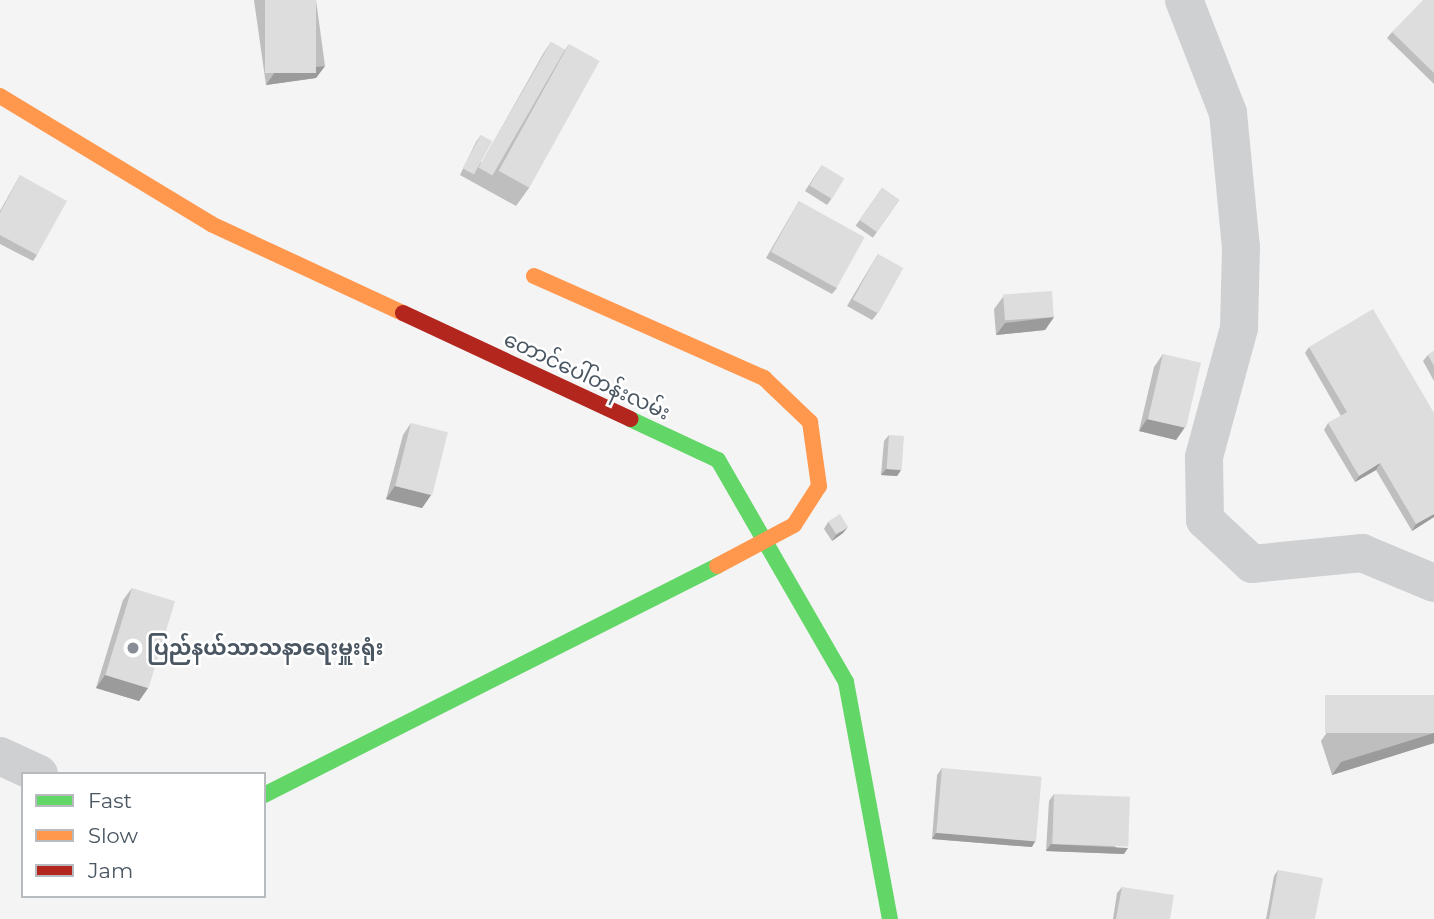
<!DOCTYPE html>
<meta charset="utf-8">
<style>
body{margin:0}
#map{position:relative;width:1434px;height:919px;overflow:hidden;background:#f4f4f4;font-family:Montserrat,"Noto Sans Myanmar",sans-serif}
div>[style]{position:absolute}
.street>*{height:38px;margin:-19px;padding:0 19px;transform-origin:19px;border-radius:19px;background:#ced0d2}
.fast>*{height:16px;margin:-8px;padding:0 8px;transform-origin:8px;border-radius:8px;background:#63d668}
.slow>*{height:16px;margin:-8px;padding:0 8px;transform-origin:8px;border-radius:8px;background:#ff974d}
.jam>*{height:16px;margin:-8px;padding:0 8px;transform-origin:8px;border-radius:8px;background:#b3261e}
.wall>*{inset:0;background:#bebebf;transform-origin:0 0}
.shaded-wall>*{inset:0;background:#9b9b9b}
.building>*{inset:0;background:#ddddde;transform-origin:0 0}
.dots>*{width:19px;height:19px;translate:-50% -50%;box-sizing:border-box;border:4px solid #fff;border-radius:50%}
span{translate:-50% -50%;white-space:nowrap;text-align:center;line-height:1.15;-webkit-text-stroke:5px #fff;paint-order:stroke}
.street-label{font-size:21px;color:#4a5661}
.poi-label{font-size:21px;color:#4a5661;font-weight:700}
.left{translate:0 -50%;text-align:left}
.legend{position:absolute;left:21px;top:772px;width:245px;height:126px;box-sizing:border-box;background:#fff;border:2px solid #b7bbc0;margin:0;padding:9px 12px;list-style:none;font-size:21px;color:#4a5661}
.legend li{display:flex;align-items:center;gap:14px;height:35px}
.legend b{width:35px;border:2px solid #b7bbc0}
</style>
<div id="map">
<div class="street">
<div style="left:1184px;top:0;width:121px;rotate:68.7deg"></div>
<div style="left:1228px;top:113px;width:135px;rotate:84.5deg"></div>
<div style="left:1241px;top:247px;width:81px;rotate:91.4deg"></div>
<div style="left:1239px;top:328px;width:134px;rotate:105.2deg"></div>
<div style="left:1204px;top:457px;width:63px;rotate:89.1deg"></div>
<div style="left:1205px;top:520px;width:64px;rotate:43.1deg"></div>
<div style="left:1252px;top:564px;width:111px;rotate:-5.7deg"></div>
<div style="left:1362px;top:553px;width:78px;rotate:22.6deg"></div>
<div style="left:0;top:756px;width:43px;rotate:24.8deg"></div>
</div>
<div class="fast">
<div style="left:630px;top:419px;width:97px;rotate:25deg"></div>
<div style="left:718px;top:460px;width:256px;rotate:60deg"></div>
<div style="left:846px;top:682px;width:241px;rotate:79.5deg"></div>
<div style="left:264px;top:795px;width:508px;rotate:-26.82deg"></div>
</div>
<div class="slow">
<div style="left:0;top:96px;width:247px;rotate:31.2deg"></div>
<div style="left:211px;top:224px;width:212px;rotate:24.9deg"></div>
<div style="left:534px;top:276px;width:252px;rotate:23.9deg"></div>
<div style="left:764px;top:378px;width:64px;rotate:43.7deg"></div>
<div style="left:810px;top:422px;width:65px;rotate:82deg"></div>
<div style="left:819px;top:486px;width:46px;rotate:122.7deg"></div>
<div style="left:794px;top:525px;width:87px;rotate:152deg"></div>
</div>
<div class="jam">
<div style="left:403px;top:313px;width:251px;rotate:25deg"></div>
</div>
<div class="wall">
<div style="clip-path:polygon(254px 0,316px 0,325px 66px,316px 78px,266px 85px)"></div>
<div style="clip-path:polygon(1434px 0,1434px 84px,1387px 38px,1392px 32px)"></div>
<div style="clip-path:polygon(551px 42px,565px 50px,569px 44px,529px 188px,516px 206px,460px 175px,476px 142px,481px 135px,481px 164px,543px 54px)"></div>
<div style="clip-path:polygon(822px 165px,832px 198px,827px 205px,805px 191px)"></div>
<div style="clip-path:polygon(20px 175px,37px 255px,33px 261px,0 244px,0 211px)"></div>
<div style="left:882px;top:188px;width:21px;height:46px;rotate:35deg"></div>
<div style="clip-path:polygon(799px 201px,837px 288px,832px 294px,766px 258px)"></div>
<div style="clip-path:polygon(878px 254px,877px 314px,872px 320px,847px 306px)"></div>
<div style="clip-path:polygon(1003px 297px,1054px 317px,1045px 330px,996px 335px,994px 309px)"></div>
<div style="clip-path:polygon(1309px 347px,1434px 517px,1412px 531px,1376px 470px,1355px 482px,1324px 430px,1328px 423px,1341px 416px,1305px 353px)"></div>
<div style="clip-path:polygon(1434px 351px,1434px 381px,1423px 361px,1428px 355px)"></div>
<div style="clip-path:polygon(1163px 354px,1185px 427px,1176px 440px,1139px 431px,1154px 367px)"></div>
<div style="clip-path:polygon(411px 423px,431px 495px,422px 508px,386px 499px,403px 435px)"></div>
<div style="clip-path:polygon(889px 435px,901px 470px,897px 476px,881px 475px,884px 441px)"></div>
<div style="clip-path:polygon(828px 522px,843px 533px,832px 541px,824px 529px)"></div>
<div style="clip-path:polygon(132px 588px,148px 688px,139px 701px,96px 688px,123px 600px)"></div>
<div style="clip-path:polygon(1434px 695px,1434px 743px,1332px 775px,1321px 741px,1330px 728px)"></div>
<div style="clip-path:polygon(942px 768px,1032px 847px,932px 839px,937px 775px)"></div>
<div style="clip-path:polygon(1054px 794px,1124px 854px,1046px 851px,1049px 801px)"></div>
<div style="clip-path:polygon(1278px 870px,1315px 919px,1266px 919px,1274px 876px)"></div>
<div style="clip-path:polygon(1122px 887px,1170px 919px,1113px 919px,1117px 893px)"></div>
</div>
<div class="shaded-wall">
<div style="clip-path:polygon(325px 66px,316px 78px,266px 85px,275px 72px)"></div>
<div style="clip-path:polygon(1054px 317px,1045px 330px,996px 335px,1005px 323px)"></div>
<div style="clip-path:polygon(1147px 419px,1185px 427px,1176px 440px,1139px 431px)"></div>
<div style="clip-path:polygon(1380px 463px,1376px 470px,1355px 482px,1359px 476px)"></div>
<div style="clip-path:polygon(886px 469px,901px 470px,897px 476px,881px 475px)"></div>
<div style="clip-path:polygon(395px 486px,431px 495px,422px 508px,386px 499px)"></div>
<div style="clip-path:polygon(1434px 514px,1434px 517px,1412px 531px,1416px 524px)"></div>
<div style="clip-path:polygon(848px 527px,843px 533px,832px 541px,836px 535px)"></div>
<div style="clip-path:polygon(105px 675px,148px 688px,139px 701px,96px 688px)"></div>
<div style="clip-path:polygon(1434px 733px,1434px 743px,1332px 775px,1341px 762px)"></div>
<div style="clip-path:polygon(936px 833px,1036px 840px,1032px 847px,932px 839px)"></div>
<div style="clip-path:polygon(1051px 844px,1128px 848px,1124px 854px,1046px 851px)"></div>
</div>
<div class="building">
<div style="left:265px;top:0;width:51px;height:73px"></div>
<div style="clip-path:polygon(1423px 0,1434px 0,1434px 73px,1392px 32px)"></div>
<div style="left:551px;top:42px;width:16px;height:145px;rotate:30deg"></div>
<div style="left:569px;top:44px;width:35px;height:145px;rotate:29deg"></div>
<div style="left:481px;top:135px;width:13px;height:38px;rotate:29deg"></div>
<div style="left:822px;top:165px;width:26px;height:24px;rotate:31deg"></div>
<div style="clip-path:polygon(20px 175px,67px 201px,37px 255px,0 235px,0 213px)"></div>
<div style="left:882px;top:188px;width:21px;height:39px;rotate:35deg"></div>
<div style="left:799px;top:201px;width:75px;height:58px;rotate:29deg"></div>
<div style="left:878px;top:254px;width:29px;height:52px;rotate:29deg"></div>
<div style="left:1052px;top:291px;width:26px;height:49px;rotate:86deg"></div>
<div style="clip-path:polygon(1373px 309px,1434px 413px,1434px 514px,1416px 524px,1380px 463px,1359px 476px,1328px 423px,1347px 412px,1309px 347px)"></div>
<div style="clip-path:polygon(1434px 351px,1434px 366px,1428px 355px)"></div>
<div style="left:1163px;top:354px;width:39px;height:67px;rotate:13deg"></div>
<div style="left:411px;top:423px;width:38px;height:65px;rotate:14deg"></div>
<div style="left:889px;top:435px;width:15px;height:34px;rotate:4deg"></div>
<div style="left:840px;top:514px;width:15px;height:14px;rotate:58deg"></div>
<div style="left:132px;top:588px;width:45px;height:91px;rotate:17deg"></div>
<div style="left:1434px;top:695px;width:38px;height:109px;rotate:90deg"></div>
<div style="left:942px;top:768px;width:100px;height:65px;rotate:5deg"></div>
<div style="left:1054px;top:794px;width:76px;height:50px;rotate:2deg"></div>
<div style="clip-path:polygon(1278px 870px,1323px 878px,1315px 919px,1269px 919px)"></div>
<div style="clip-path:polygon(1122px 887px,1174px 895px,1170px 919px,1116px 919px)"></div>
</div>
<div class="dots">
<div style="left:133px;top:648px;background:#868d94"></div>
</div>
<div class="street-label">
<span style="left:587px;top:376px;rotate:25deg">တောင်ပေါ်တန်းလမ်း</span>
</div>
<div class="poi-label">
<span class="left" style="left:147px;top:648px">ပြည်နယ်သာသနာရေးမှူးရုံး</span>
</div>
<ul class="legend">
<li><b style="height:9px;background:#63d668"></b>Fast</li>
<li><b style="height:9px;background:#ff974d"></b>Slow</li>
<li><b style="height:9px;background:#b3261e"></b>Jam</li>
</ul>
</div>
